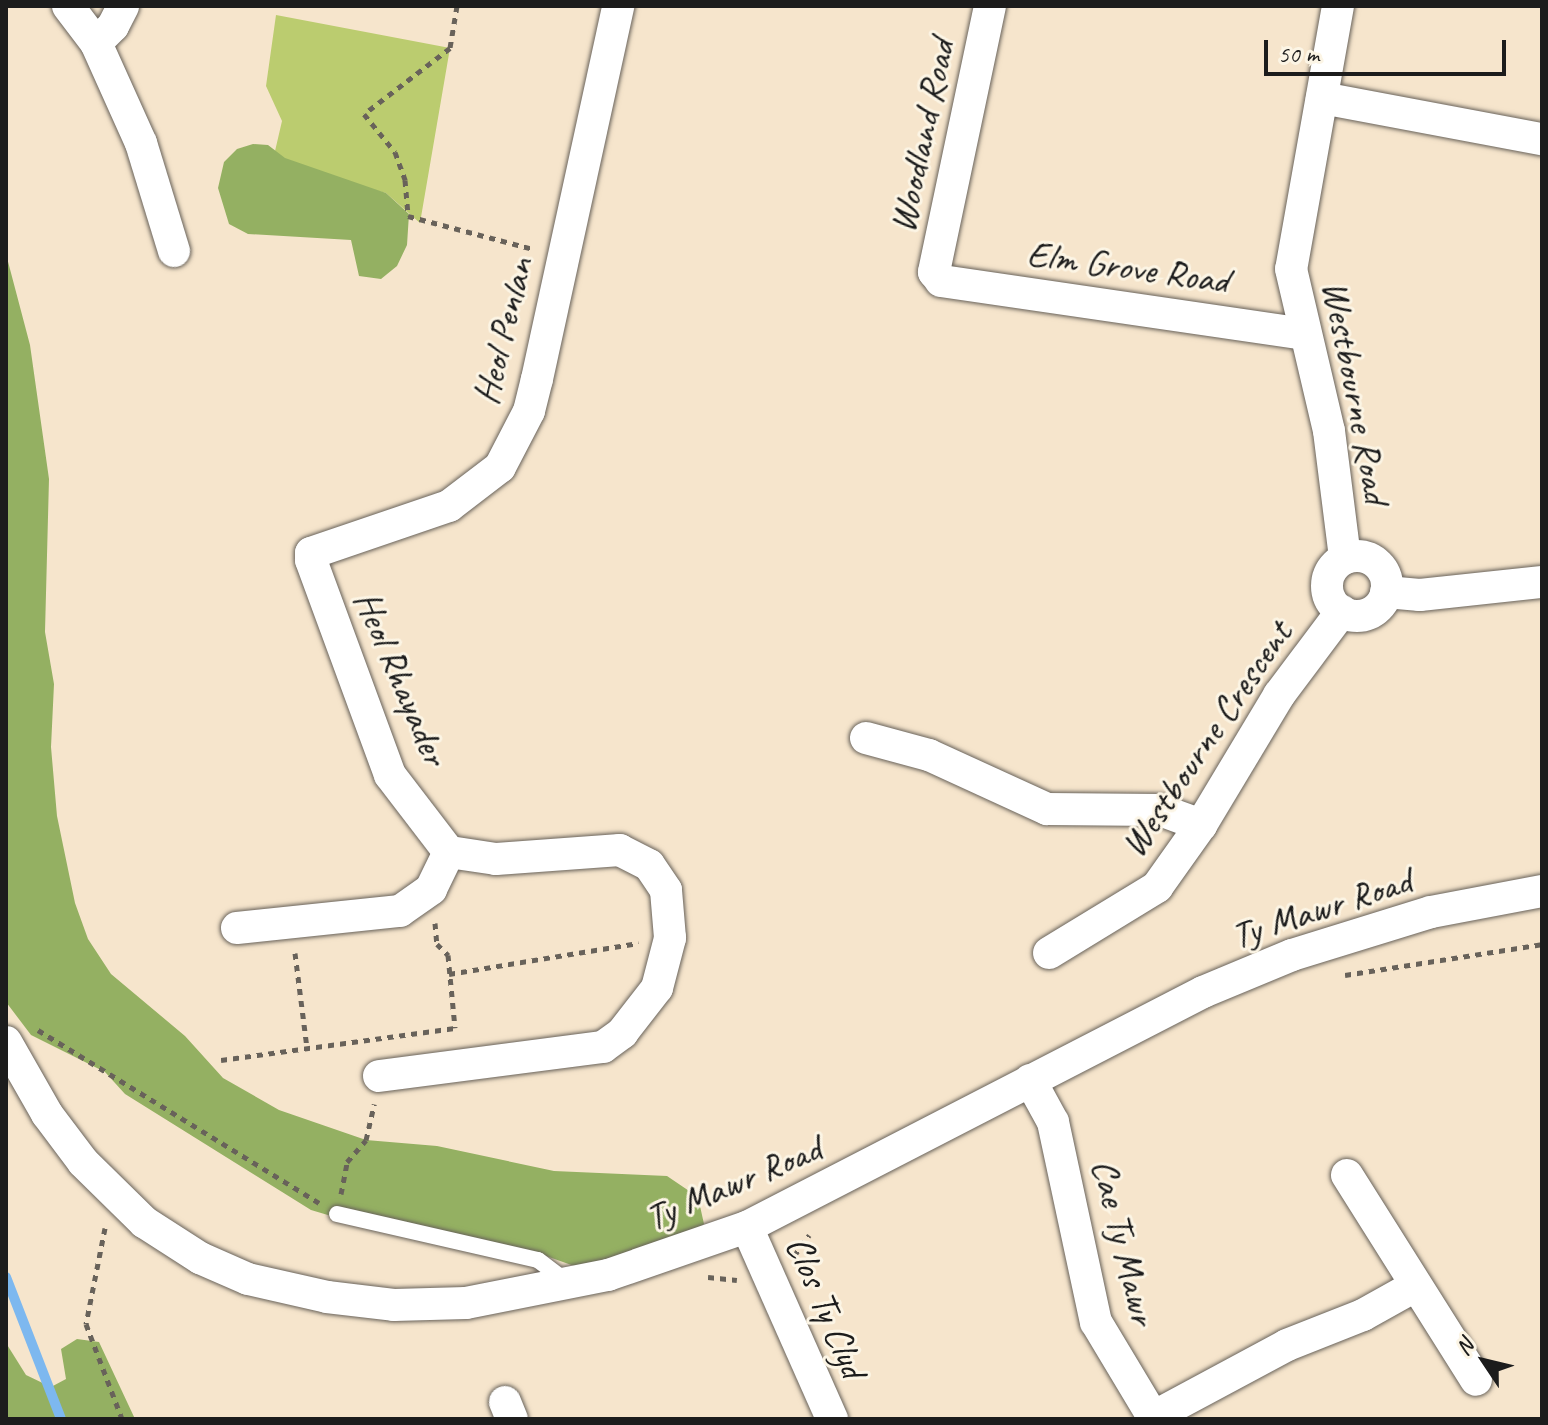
<!DOCTYPE html>
<style>
body{margin:0}
#map{position:relative;width:1548px;height:1425px;overflow:hidden;background:#f6e5cc;font-family:Caveat,sans-serif}
div>[style]{position:absolute}
.green>*{inset:0;background:#bbcc6f}
.forest>*{inset:0;background:#94b062}
.stream>*{height:10px;margin:-5px;padding:0 5px;transform-origin:5px;border-radius:5px;background:#7db8ef}
.path>*{height:5px;margin-top:-2.5px;transform-origin:0;background:repeating-linear-gradient(90deg,#68625a 0 6px,transparent 0 12px)}
.roads{filter:drop-shadow(0 0 2px #68625a) drop-shadow(0 0 2px #68625a)}
.service>*{height:16px;margin:-8px;padding:0 8px;transform-origin:8px;border-radius:8px;background:#fff}
.minor>*{height:32px;margin:-16px;padding:0 16px;transform-origin:16px;border-radius:16px;background:#fff}
.minor>.ring{margin:-16px;padding:0;box-sizing:content-box;background:none;border:32px solid #fff;border-radius:50%}
span{translate:-50% -50%;white-space:nowrap;text-align:center;line-height:1.15;-webkit-text-stroke:6px #fcf5e5;paint-order:stroke}
.street-label{font-size:38px;color:#1c1c1c}
.frame{position:absolute;inset:0;border:8px solid #1c1c1c;pointer-events:none}
.north{position:absolute;left:1444px;top:1321px;width:80px;height:80px;-webkit-text-stroke:6px #fcf5e5;paint-order:stroke;rotate:305deg;font-size:22px;font-weight:700;line-height:32px;text-align:center;color:#1c1c1c}
.north::after{content:'';display:block;margin:auto;width:28px;height:36px;background:#1c1c1c;clip-path:polygon(50% 0,100% 100%,50% 72%,0 100%)}
.scale{position:absolute;left:1264px;top:40px;width:242px;height:36px;box-sizing:border-box;border:4px solid #1c1c1c;border-top:0;padding-left:10px;font-size:24px;line-height:28px;white-space:nowrap;color:#1c1c1c;-webkit-text-stroke:6px #fcf5e5;paint-order:stroke}
</style>
<div id="map">
<div class="green">
<div style="clip-path:polygon(276px 15px,450px 48px,420px 223px,386px 193px,272px 164px,282px 121px,266px 86px)"></div>
</div>
<div class="forest">
<div style="clip-path:polygon(253px 144px,268px 145px,285px 158px,386px 193px,409px 214px,407px 245px,397px 266px,381px 279px,359px 276px,351px 240px,248px 234px,229px 224px,218px 188px,224px 162px,237px 149px)"></div>
<div style="clip-path:polygon(6px 254px,30px 345px,49px 479px,45px 632px,54px 684px,51px 747px,57px 816px,75px 903px,88px 939px,111px 974px,185px 1036px,223px 1078px,279px 1110px,366px 1140px,437px 1146px,554px 1171px,667px 1176px,698px 1197px,704px 1224px,685px 1241px,594px 1273px,532px 1251px,358px 1224px,311px 1210px,125px 1094px,105px 1072px,31px 1035px,6px 1002px)"></div>
<div style="clip-path:polygon(77px 1339px,99px 1342px,135px 1419px,6px 1419px,6px 1343px,26px 1375px,51px 1387px,66px 1379px,61px 1349px)"></div>
</div>
<div class="stream">
<div style="left:6px;top:1277px;width:152px;rotate:68.8deg"></div>
</div>
<div class="path">
<div style="left:457px;top:6px;width:43px;rotate:99.5deg"></div>
<div style="left:450px;top:48px;width:108px;rotate:142.5deg"></div>
<div style="left:364px;top:114px;width:49px;rotate:50.8deg"></div>
<div style="left:395px;top:152px;width:30px;rotate:70deg"></div>
<div style="left:405px;top:180px;width:36px;rotate:85deg"></div>
<div style="left:408px;top:216px;width:129px;rotate:14.8deg"></div>
<div style="left:435px;top:923px;width:21px;rotate:85deg"></div>
<div style="left:437px;top:944px;width:16px;rotate:45deg"></div>
<div style="left:448px;top:955px;width:73px;rotate:84.5deg"></div>
<div style="left:295px;top:953px;width:96px;rotate:82.8deg"></div>
<div style="left:449px;top:974px;width:192px;rotate:-9.3deg"></div>
<div style="left:1345px;top:975px;width:199px;rotate:-8.9deg"></div>
<div style="left:38px;top:1030px;width:330px;rotate:31.6deg"></div>
<div style="left:221px;top:1060px;width:236px;rotate:-7.8deg"></div>
<div style="left:341px;top:1194px;width:33px;rotate:-79deg"></div>
<div style="left:347px;top:1162px;width:29px;rotate:-49deg"></div>
<div style="left:366px;top:1140px;width:37px;rotate:-77deg"></div>
<div style="left:105px;top:1228px;width:98px;rotate:101.2deg"></div>
<div style="left:86px;top:1324px;width:102px;rotate:69.2deg"></div>
<div style="left:794px;top:1256px;width:26px;rotate:-54deg"></div>
<div style="left:708px;top:1277px;width:29px;rotate:6deg"></div>
</div>
<div class="roads">
<div class="service">
<div style="left:337px;top:1214px;width:206px;rotate:12.9deg"></div>
<div style="left:538px;top:1260px;width:35px;rotate:37deg"></div>
</div>
<div class="minor">
<div style="left:68px;top:6px;width:46px;rotate:52.9deg"></div>
<div style="left:96px;top:43px;width:110px;rotate:65.8deg"></div>
<div style="left:141px;top:143px;width:113px;rotate:73deg"></div>
<div style="left:990px;top:6px;width:272px;rotate:101.9deg"></div>
<div style="left:934px;top:272px;width:11px;rotate:52deg"></div>
<div style="left:941px;top:281px;width:367px;rotate:8.3deg"></div>
<div style="left:1338px;top:6px;width:267px;rotate:100.1deg"></div>
<div style="left:1291px;top:269px;width:166px;rotate:76.8deg"></div>
<div style="left:1329px;top:431px;width:128px;rotate:82.8deg"></div>
<div style="left:96px;top:43px;width:24px;rotate:-45deg"></div>
<div style="left:113px;top:26px;width:22px;rotate:-63deg"></div>
<div style="left:1322px;top:98px;width:224px;rotate:10.6deg"></div>
<div class="ring" style="left:1327px;top:556px;width:28px;height:28px"></div>
<div style="left:1386px;top:592px;width:34px;rotate:5deg"></div>
<div style="left:1420px;top:595px;width:123px;rotate:-6.1deg"></div>
<div style="left:866px;top:738px;width:65px;rotate:15.1deg"></div>
<div style="left:929px;top:755px;width:130px;rotate:24.6deg"></div>
<div style="left:1047px;top:809px;width:113px;rotate:0.5deg"></div>
<div style="left:1160px;top:810px;width:44px;rotate:20.1deg"></div>
<div style="left:237px;top:928px;width:164px;rotate:-6deg"></div>
<div style="left:400px;top:911px;width:38px;rotate:-35deg"></div>
<div style="left:431px;top:889px;width:41px;rotate:-64.1deg"></div>
<div style="left:1049px;top:953px;width:127px;rotate:-31.4deg"></div>
<div style="left:1157px;top:887px;width:76px;rotate:-54.6deg"></div>
<div style="left:1201px;top:825px;width:152px;rotate:-59deg"></div>
<div style="left:1279px;top:695px;width:105px;rotate:-53.1deg"></div>
<div style="left:6px;top:1042px;width:83px;rotate:60.3deg"></div>
<div style="left:47px;top:1114px;width:60px;rotate:53.1deg"></div>
<div style="left:83px;top:1162px;width:86px;rotate:44.5deg"></div>
<div style="left:144px;top:1222px;width:67px;rotate:32.7deg"></div>
<div style="left:200px;top:1258px;width:52px;rotate:23.6deg"></div>
<div style="left:248px;top:1279px;width:81px;rotate:12.8deg"></div>
<div style="left:327px;top:1297px;width:67px;rotate:6.8deg"></div>
<div style="left:394px;top:1305px;width:72px;rotate:-1.6deg"></div>
<div style="left:466px;top:1303px;width:145px;rotate:-11.2deg"></div>
<div style="left:608px;top:1275px;width:147px;rotate:-19.1deg"></div>
<div style="left:747px;top:1227px;width:513px;rotate:-27.26deg"></div>
<div style="left:1203px;top:992px;width:96px;rotate:-22.6deg"></div>
<div style="left:1292px;top:955px;width:145px;rotate:-17.2deg"></div>
<div style="left:1431px;top:912px;width:113px;rotate:-10.7deg"></div>
<div style="left:379px;top:1076px;width:226px;rotate:-7.4deg"></div>
<div style="left:603px;top:1047px;width:24px;rotate:-36deg"></div>
<div style="left:622px;top:1033px;width:57px;rotate:-52.1deg"></div>
<div style="left:657px;top:988px;width:52px;rotate:-75.4deg"></div>
<div style="left:670px;top:938px;width:48px;rotate:-94.8deg"></div>
<div style="left:666px;top:890px;width:30px;rotate:-124deg"></div>
<div style="left:649px;top:865px;width:33px;rotate:-153deg"></div>
<div style="left:620px;top:850px;width:124px;rotate:175.8deg"></div>
<div style="left:496px;top:859px;width:48px;rotate:-171.5deg"></div>
<div style="left:449px;top:852px;width:97px;rotate:-127.5deg"></div>
<div style="left:390px;top:775px;width:229px;rotate:-110.2deg"></div>
<div style="left:311px;top:560px;width:7px;rotate:-90deg"></div>
<div style="left:311px;top:553px;width:146px;rotate:-18.8deg"></div>
<div style="left:449px;top:506px;width:64px;rotate:-37.4deg"></div>
<div style="left:500px;top:467px;width:63px;rotate:-62.6deg"></div>
<div style="left:529px;top:411px;width:33px;rotate:-76deg"></div>
<div style="left:537px;top:379px;width:382px;rotate:-77.7deg"></div>
<div style="left:1030px;top:1080px;width:48px;rotate:61.3deg"></div>
<div style="left:1053px;top:1122px;width:205px;rotate:77.9deg"></div>
<div style="left:1096px;top:1322px;width:111px;rotate:59deg"></div>
<div style="left:1153px;top:1417px;width:152px;rotate:-28.2deg"></div>
<div style="left:1287px;top:1345px;width:82px;rotate:-21.5deg"></div>
<div style="left:1363px;top:1315px;width:60px;rotate:-29.1deg"></div>
<div style="left:1347px;top:1175px;width:242px;rotate:57.8deg"></div>
<div style="left:747px;top:1227px;width:210px;rotate:66.1deg"></div>
<div style="left:505px;top:1402px;width:18px;rotate:68deg"></div>
</div>
</div>
<div class="street-label">
<span style="left:922px;top:136px;rotate:-78deg">Woodland Road</span>
<span style="left:1128px;top:267px;rotate:8deg">Elm Grove Road</span>
<span style="left:503px;top:331px;rotate:-76deg">Heol Penlan</span>
<span style="left:1356px;top:392px;rotate:79deg">Westbourne Road</span>
<span style="left:401px;top:678px;rotate:67deg">Heol Rhayader</span>
<span style="left:1206px;top:739px;rotate:-56deg">Westbourne Crescent</span>
<span style="left:1321px;top:908px;rotate:-18deg">Ty Mawr Road</span>
<span style="left:733px;top:1183px;rotate:-23deg">Ty Mawr Road</span>
<span style="left:1124px;top:1242px;rotate:76deg">Cae Ty Mawr</span>
<span style="left:826px;top:1307px;rotate:67deg">Clos Ty Clyd</span>
</div>
<div class="frame"></div>
<div class="north">N</div>
<div class="scale">50 m</div>
</div>
